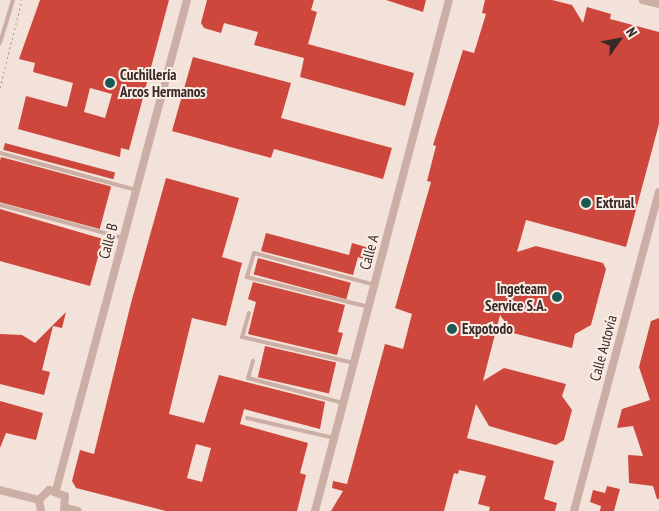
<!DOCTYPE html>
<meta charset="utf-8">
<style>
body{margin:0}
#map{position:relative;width:659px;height:511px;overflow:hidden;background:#f3e2d9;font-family:"PT Sans Narrow",sans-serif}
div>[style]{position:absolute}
.building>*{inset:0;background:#cd473d;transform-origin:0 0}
.path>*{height:1px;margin-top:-0.5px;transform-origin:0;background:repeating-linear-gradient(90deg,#b7998e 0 2.5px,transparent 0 5px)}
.service>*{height:4px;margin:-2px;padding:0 2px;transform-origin:2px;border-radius:2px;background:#cbafa4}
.minor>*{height:8px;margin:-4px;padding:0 4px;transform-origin:4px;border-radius:4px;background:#cbafa4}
.dots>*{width:14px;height:14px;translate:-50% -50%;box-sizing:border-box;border:2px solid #faede5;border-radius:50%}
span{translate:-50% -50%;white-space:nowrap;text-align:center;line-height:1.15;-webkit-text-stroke:4px #faede5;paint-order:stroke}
.poi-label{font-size:15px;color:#362926;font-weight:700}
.left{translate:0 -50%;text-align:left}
.right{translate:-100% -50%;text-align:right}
.street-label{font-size:15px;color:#362926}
.north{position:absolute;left:594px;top:15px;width:50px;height:50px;-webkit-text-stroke:4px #faede5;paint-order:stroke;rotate:58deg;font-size:14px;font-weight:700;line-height:20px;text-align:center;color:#362926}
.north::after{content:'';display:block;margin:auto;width:18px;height:22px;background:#362926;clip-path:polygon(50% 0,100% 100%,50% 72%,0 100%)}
</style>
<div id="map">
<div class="building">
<div style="clip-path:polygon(evenodd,40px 0,169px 0,129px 150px,121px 148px,120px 157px,18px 129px,26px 96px,67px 107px,73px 83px,33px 72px,35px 63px,19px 59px,40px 0,90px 88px,112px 94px,105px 118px,84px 112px,90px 88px)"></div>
<div style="clip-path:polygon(207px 0,314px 0,311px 10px,317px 12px,308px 44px,414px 73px,405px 106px,300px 77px,304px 58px,254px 45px,258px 32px,224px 23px,221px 33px,204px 28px,201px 23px)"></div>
<div style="clip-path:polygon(386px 0,426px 0,423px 12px)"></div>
<div style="clip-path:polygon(485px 0,552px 0,572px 5px,583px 23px,587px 7px,611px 14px,610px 19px,659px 32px,659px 124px,626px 247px,526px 220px,517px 252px,536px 246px,603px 263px,606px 269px,591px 325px,575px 334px,572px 348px,513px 333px,500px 315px,483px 381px,504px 368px,566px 384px,562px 396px,572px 410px,564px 440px,556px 445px,489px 426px,476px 404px,467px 438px,554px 461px,544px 499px,557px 503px,555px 511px,489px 511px,490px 507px,478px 504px,486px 476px,459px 470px,458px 474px,454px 473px,444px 511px,331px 511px,343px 491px,332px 488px,333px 481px,347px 484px,385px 344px,403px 349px,412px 314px,395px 308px,431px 182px,427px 181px,436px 146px,433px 145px,463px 50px,474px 53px,486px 14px,482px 13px)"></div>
<div style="clip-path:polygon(193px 57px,291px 83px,281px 118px,392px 148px,383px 179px,274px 149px,271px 158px,172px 131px)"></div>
<div style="left:5px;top:143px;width:114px;height:7px;rotate:15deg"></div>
<div style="left:1px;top:157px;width:114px;height:44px;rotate:15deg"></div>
<div style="clip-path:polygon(evenodd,166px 178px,239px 198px,222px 257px,242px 263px,226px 326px,192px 318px,169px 414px,204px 423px,219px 375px,325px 402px,320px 429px,244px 409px,240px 424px,308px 443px,300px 473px,306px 475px,297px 511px,166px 511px,76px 488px,72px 481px,80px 450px,94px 454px,131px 303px,166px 178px,196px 444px,211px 448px,202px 482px,187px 478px,196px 444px)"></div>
<div style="clip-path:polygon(0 209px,103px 239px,90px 286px,0 261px)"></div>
<div style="clip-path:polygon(266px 233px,349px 255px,352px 243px,373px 249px,369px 261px,358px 257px,353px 275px,261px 251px)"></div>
<div style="left:258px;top:258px;width:96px;height:17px;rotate:15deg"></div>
<div style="clip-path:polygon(253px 282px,345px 305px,338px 332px,343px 333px,337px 355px,248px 334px,256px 302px,248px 299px)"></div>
<div style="clip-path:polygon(66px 312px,62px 328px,53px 326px,42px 370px,50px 372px,44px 395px,0 384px,0 334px,22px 335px,35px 343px)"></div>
<div style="clip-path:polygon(659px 318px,659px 499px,657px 499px,653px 486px,629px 483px,628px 455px,643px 456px,633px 426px,617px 428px,622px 409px,650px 400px,639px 367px,651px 321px)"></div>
<div style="left:265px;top:346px;width:73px;height:32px;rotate:13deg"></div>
<div style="clip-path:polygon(0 401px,43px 413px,36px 440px,6px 433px,0 448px)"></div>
<div style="clip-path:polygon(607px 486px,620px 489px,614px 511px,600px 511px,601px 506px,590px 502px,593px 490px,605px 493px)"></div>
</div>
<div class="path">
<div style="left:0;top:88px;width:91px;rotate:-76deg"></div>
</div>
<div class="service">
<div style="left:0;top:43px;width:45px;rotate:-73.2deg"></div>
<div style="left:0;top:153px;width:141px;rotate:15.2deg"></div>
<div style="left:0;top:205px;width:127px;rotate:15deg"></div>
<div style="left:369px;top:307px;width:126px;rotate:-166.2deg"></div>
<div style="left:247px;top:277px;width:25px;rotate:-74deg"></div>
<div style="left:254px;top:253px;width:125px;rotate:14.8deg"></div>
<div style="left:249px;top:313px;width:25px;rotate:106deg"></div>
<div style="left:242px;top:337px;width:115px;rotate:13.1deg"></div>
<div style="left:253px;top:361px;width:18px;rotate:106deg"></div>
<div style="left:248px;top:378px;width:98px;rotate:14.7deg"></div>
<div style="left:247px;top:418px;width:89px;rotate:12.9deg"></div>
</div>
<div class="minor">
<div style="left:643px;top:0;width:16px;rotate:14deg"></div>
<div style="left:0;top:490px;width:40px;rotate:14.4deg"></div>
<div style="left:56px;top:490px;width:507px;rotate:-75.03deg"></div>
<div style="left:66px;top:508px;width:12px;rotate:14deg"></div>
<div style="left:41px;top:511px;width:11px;rotate:-100deg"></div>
<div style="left:39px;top:500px;width:14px;rotate:-45deg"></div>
<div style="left:49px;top:490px;width:17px;rotate:21deg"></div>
<div style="left:65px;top:496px;width:15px;rotate:94deg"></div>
<div style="left:315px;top:511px;width:528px;rotate:-75.31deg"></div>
<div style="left:574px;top:511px;width:330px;rotate:-75.1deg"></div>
</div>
<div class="dots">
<div style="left:110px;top:83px;background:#1a5a53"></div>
<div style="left:586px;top:203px;background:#1a5a53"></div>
<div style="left:557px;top:297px;background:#1a5a53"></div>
<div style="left:452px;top:329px;background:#1a5a53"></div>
</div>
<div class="poi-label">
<span class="left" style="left:120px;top:83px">Cuchillería<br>Arcos Hermanos</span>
<span class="left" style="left:596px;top:203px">Extrual</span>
<span class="right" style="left:547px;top:297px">Ingeteam<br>Service S.A.</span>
<span class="left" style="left:462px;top:329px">Expotodo</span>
</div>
<div class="street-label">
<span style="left:108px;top:241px;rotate:-75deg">Calle B</span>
<span style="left:369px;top:252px;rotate:-75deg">Calle A</span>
<span style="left:603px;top:348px;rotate:-75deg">Calle Autovía</span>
</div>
<div class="north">N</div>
</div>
